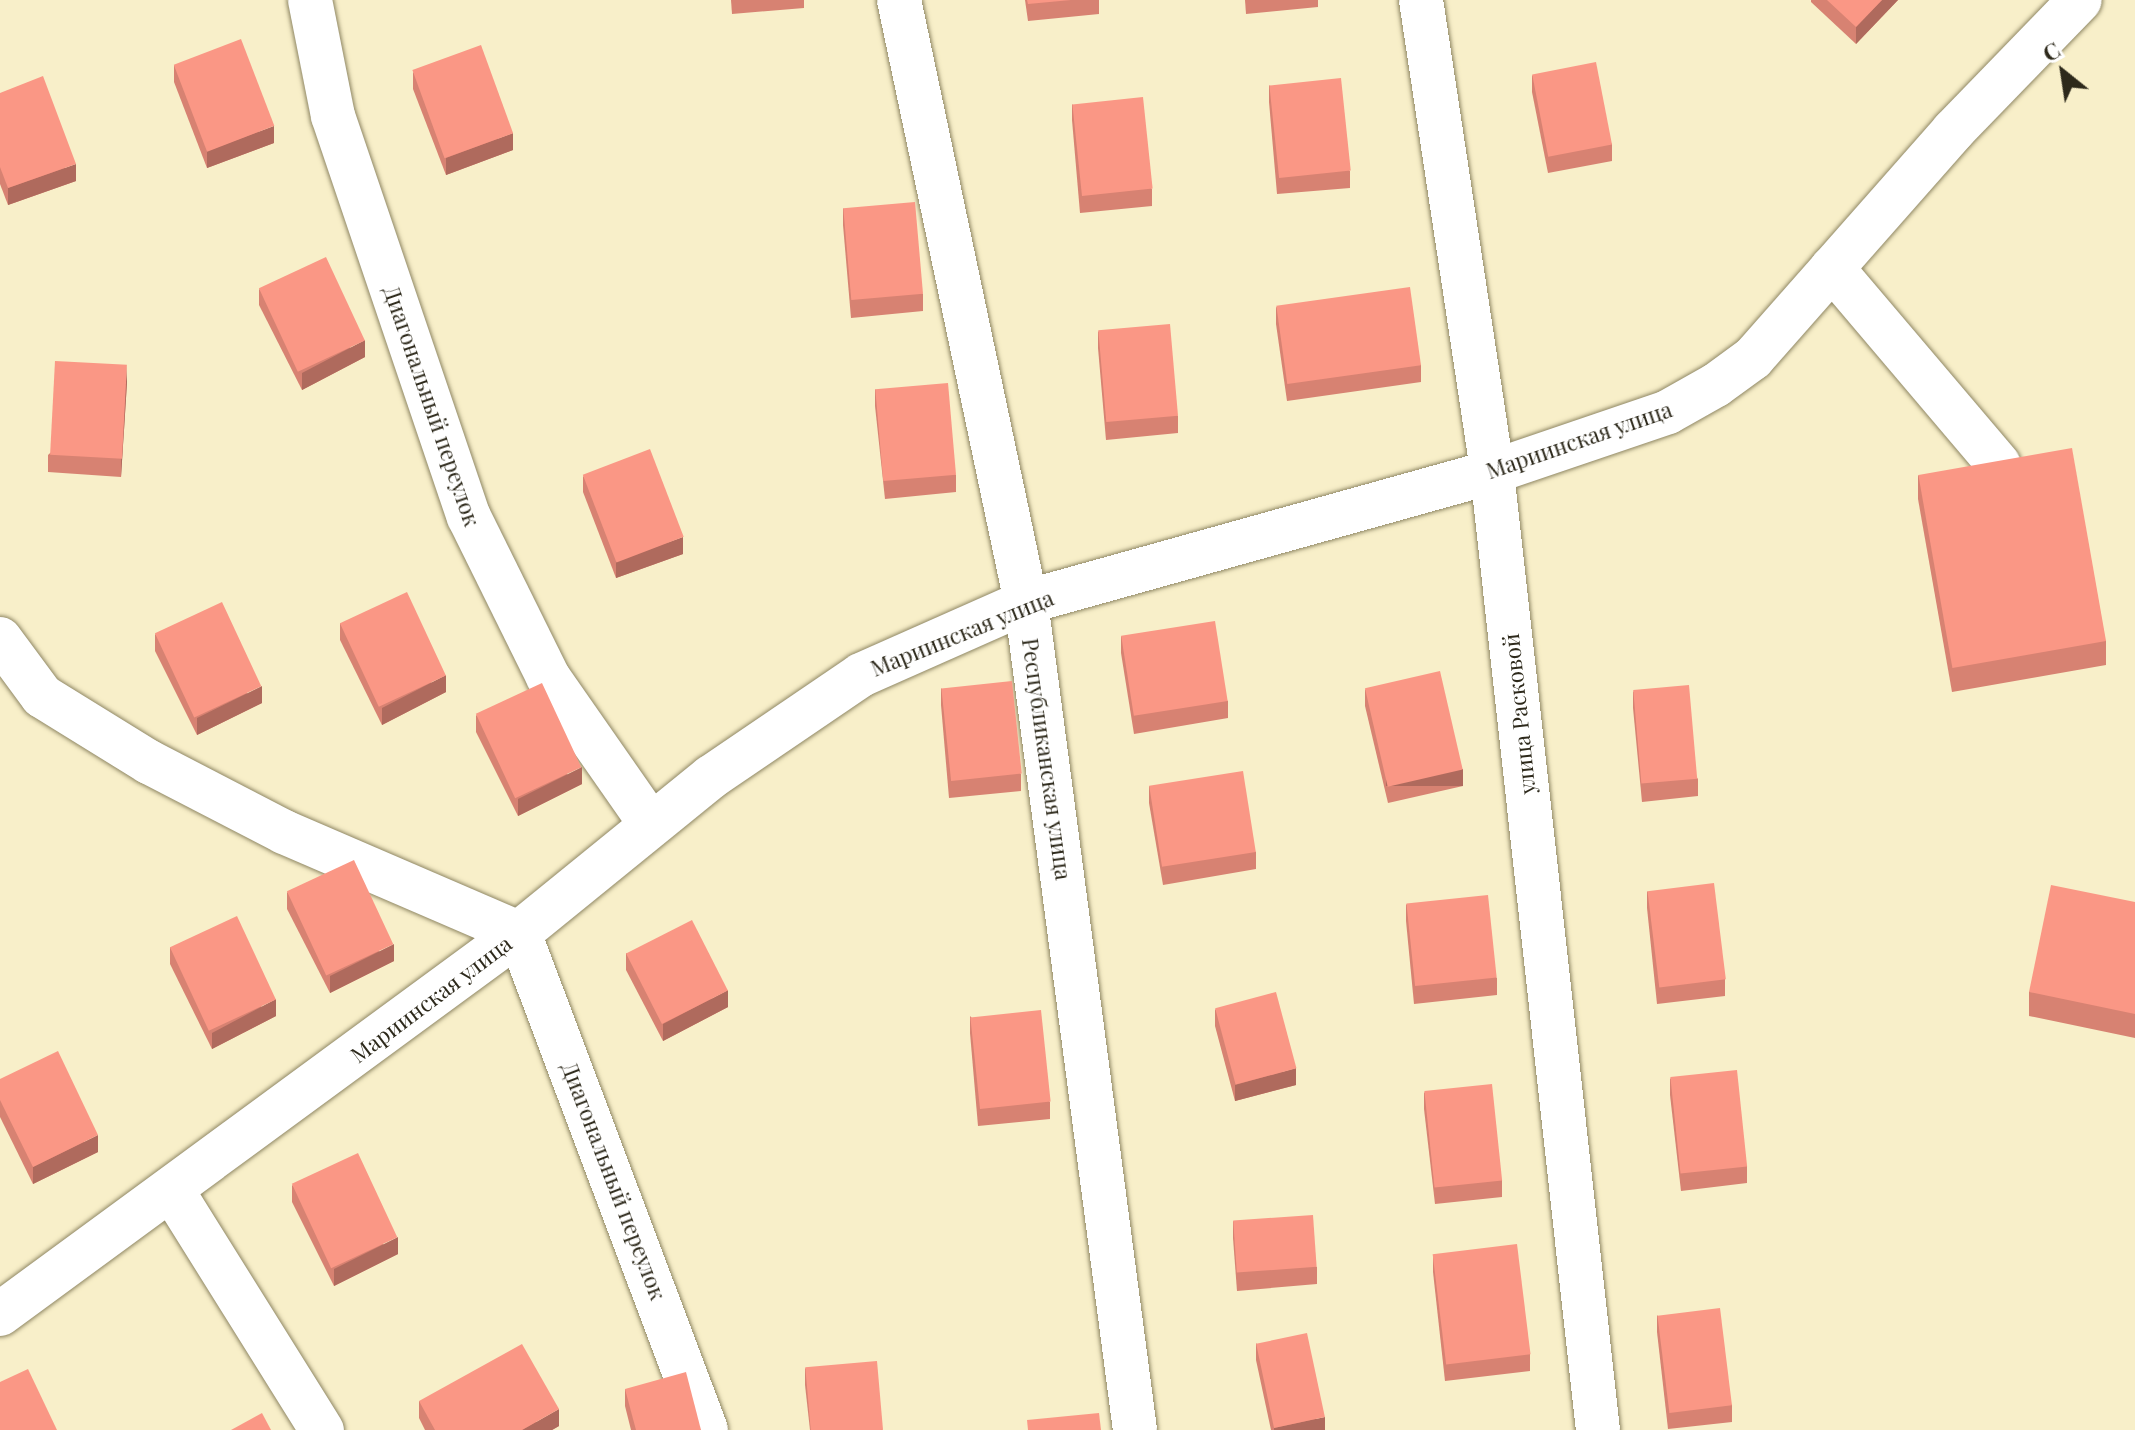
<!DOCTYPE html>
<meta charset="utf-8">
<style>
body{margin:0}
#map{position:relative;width:2135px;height:1430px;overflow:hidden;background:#f8efc9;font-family:"Playfair Display",serif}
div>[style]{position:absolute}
.roads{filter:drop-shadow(0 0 2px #8f8764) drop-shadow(0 0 2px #8f8764)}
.minor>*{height:44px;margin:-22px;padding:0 22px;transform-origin:22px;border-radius:22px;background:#fff}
.major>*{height:44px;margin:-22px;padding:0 22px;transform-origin:22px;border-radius:22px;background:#fff}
.wall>*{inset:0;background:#d78272}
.shaded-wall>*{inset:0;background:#af6a5d;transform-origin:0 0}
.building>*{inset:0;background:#fa9785;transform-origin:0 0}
span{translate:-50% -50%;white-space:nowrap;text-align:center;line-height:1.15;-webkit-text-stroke:6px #fff;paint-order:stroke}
.street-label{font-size:22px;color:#2d291b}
.north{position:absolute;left:2023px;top:32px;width:80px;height:80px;-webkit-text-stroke:6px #fff;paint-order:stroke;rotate:330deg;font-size:22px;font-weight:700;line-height:32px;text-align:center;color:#2d291b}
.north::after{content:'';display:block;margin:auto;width:28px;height:36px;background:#2d291b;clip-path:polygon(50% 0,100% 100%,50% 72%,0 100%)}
</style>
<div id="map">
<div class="roads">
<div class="minor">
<div style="left:310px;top:0;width:118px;rotate:78.8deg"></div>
<div style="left:333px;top:116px;width:423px;rotate:71.3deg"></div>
<div style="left:469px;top:517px;width:178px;rotate:63.7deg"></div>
<div style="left:548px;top:677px;width:178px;rotate:55.1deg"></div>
<div style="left:899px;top:0;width:615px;rotate:78.09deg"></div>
<div style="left:1026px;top:602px;width:835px;rotate:82.5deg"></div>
<div style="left:1421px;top:0;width:477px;rotate:81.4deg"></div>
<div style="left:1492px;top:472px;width:964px;rotate:83.69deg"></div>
<div style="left:1832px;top:268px;width:258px;rotate:49.7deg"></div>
<div style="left:0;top:639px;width:71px;rotate:53.6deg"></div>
<div style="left:42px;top:696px;width:126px;rotate:31.7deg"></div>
<div style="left:149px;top:762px;width:152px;rotate:27.4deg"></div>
<div style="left:284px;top:832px;width:256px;rotate:23.3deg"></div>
<div style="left:519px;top:933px;width:531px;rotate:69.38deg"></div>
<div style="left:173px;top:1192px;width:281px;rotate:58deg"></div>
</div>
<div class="major">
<div style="left:0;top:1314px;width:644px;rotate:-36.28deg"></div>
<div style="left:519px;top:933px;width:247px;rotate:-39.1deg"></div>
<div style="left:711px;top:777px;width:181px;rotate:-34.2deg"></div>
<div style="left:861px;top:675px;width:180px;rotate:-23.9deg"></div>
<div style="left:1026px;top:602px;width:484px;rotate:-15.6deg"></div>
<div style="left:1492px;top:472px;width:186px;rotate:-18.8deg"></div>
<div style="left:1668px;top:412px;width:55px;rotate:-29.4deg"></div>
<div style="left:1716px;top:385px;width:46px;rotate:-36.1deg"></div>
<div style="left:1753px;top:358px;width:303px;rotate:-48.6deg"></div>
<div style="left:1953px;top:131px;width:182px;rotate:-45.9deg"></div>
</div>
</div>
<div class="wall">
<div style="clip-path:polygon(731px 0,804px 0,804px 8px,732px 14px)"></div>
<div style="clip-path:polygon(1025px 0,1099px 0,1099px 14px,1028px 21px)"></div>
<div style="clip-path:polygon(1245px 0,1318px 0,1318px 7px,1246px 14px)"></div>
<div style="clip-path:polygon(1811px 0,1898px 0,1856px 44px,1811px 2px)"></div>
<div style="clip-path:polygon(174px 65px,274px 143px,207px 168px,174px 82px)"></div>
<div style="clip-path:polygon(413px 72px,513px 150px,446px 175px,413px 89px)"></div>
<div style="clip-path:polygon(1532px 75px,1612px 144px,1612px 161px,1548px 173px,1532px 92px)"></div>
<div style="clip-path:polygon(1269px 85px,1350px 171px,1350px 188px,1277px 194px,1269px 102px)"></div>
<div style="clip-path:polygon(0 93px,76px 181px,8px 205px,0 184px)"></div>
<div style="clip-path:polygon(1072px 104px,1152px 189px,1152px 206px,1080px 213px,1072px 120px)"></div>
<div style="clip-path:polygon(843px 208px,923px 294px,923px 311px,851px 318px,843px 225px)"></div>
<div style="clip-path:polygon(259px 289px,365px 357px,302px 390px,259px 305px)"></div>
<div style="clip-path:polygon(1276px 307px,1421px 365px,1421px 382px,1287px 401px,1276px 324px)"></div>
<div style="clip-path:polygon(1098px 331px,1178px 416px,1178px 433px,1106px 440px,1098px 348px)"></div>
<div style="clip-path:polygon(127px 382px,121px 477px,48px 472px,48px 455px)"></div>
<div style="clip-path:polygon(875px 389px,956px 475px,956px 492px,885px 499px,875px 406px)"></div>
<div style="clip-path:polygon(1918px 475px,2106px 641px,2106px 665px,1952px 692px,1918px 499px)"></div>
<div style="clip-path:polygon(583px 476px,683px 554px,616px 578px,583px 492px)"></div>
<div style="clip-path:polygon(340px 623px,446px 692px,382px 725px,340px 640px)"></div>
<div style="clip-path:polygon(155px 634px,262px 703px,197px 735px,155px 651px)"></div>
<div style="clip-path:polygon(1121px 636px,1228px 701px,1228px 718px,1134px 734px,1121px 653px)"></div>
<div style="clip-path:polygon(941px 688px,1021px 774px,1021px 791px,949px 798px,941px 705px)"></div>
<div style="clip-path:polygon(1365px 689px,1463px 786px,1388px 803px,1365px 706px)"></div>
<div style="clip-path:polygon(1633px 691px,1698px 779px,1698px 796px,1642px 802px,1633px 708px)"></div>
<div style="clip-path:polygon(476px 715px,582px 784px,518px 816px,476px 732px)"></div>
<div style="clip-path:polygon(1149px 786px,1256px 852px,1256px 869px,1163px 885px,1149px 803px)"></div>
<div style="clip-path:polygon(1647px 891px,1725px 979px,1725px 996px,1657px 1004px,1647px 908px)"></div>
<div style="clip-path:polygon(287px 892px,394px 961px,330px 993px,287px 909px)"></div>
<div style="clip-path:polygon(2135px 902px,2135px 1038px,2029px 1016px,2029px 992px)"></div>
<div style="clip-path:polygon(1406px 904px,1497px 978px,1497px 995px,1414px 1004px,1406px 921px)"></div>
<div style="clip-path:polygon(170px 947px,276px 1016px,212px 1049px,170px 964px)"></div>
<div style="clip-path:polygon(626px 953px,728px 1007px,663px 1041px,626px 970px)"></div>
<div style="clip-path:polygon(1215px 1009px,1296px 1085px,1235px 1101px,1215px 1026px)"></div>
<div style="clip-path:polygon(970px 1016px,1050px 1102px,1050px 1119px,978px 1126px,970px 1033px)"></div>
<div style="clip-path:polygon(1670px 1078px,1747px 1166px,1747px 1183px,1681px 1191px,1670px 1095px)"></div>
<div style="clip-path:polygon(0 1079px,98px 1152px,33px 1184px,0 1117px)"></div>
<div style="clip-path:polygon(1424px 1092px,1502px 1180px,1502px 1197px,1435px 1204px,1424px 1109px)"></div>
<div style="clip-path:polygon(292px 1185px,398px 1254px,334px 1286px,292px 1202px)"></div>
<div style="clip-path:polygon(1233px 1221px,1317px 1267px,1317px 1284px,1237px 1291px,1233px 1238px)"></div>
<div style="clip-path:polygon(1433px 1255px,1530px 1354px,1530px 1371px,1445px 1381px,1433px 1272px)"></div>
<div style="clip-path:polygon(1657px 1315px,1732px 1405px,1732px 1422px,1668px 1429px,1657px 1332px)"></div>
<div style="clip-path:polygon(1256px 1343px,1325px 1430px,1271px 1430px,1256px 1360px)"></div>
<div style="clip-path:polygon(805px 1368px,883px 1430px,810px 1430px,805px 1385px)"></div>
<div style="clip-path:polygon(625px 1389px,701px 1430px,631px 1430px,625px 1406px)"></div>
<div style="clip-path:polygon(419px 1401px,559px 1426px,552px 1430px,425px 1430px,419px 1418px)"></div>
</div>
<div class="shaded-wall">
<div style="clip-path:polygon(1882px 0,1898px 0,1856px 44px,1856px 27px)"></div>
<div style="clip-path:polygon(274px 126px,274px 143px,207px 168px,207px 151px)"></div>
<div style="clip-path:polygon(513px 133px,513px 150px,446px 175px,446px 158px)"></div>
<div style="clip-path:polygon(76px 164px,76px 181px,8px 205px,8px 188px)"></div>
<div style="clip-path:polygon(365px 340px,365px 357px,302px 390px,302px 373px)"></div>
<div style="clip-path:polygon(127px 365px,127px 382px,121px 477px,121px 460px)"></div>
<div style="clip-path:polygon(683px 537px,683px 554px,616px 578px,616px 561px)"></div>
<div style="clip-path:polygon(446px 675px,446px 692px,382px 725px,382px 708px)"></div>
<div style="clip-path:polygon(262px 686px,262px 703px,197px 735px,197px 718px)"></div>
<div style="clip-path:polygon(582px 767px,582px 784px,518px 816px,518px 799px)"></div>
<div style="left:1463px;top:769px;width:17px;height:77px;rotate:90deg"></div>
<div style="clip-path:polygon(394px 944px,394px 961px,330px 993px,330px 976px)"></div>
<div style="clip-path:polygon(728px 990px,728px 1007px,663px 1041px,663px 1024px)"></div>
<div style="clip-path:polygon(276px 999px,276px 1016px,212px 1049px,212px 1033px)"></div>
<div style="clip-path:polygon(1296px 1068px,1296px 1085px,1235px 1101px,1235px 1085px)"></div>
<div style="clip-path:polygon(98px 1135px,98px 1152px,33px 1184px,33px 1167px)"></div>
<div style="clip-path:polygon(398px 1237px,398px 1254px,334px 1286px,334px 1269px)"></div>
<div style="clip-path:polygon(559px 1409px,559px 1426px,552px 1430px,522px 1430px)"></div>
<div style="clip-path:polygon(1325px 1417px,1325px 1430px,1274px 1430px,1274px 1428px)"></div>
</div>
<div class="building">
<div style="clip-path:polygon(1027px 0,1071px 0,1028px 4px)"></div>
<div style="clip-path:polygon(1827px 0,1882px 0,1856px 27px)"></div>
<div style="left:241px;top:39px;width:93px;height:72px;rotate:69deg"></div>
<div style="left:481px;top:45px;width:94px;height:73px;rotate:70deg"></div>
<div style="left:1596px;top:62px;width:84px;height:65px;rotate:79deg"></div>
<div style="clip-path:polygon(43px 76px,76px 164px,8px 188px,0 167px,0 93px)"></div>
<div style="left:1341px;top:78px;width:93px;height:72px;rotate:84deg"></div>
<div style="left:1143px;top:97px;width:92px;height:71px;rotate:84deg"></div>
<div style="left:915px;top:202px;width:92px;height:72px;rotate:85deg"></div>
<div style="left:326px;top:257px;width:92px;height:74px;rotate:65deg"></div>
<div style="left:1410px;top:287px;width:79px;height:135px;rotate:82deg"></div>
<div style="left:1170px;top:324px;width:92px;height:72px;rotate:85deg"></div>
<div style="left:55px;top:361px;width:72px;height:94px;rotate:3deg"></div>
<div style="left:948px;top:383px;width:92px;height:73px;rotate:85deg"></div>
<div style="left:2072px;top:448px;width:196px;height:156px;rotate:80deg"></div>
<div style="left:650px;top:449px;width:94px;height:72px;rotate:69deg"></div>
<div style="left:407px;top:592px;width:92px;height:74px;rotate:65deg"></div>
<div style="left:222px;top:602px;width:93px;height:74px;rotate:65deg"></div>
<div style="left:1215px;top:621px;width:81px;height:95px;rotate:81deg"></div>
<div style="left:1440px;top:671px;width:101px;height:77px;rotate:77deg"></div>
<div style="left:1012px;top:681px;width:93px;height:71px;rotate:84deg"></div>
<div style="left:542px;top:683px;width:93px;height:73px;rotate:65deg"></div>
<div style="left:1689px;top:685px;width:94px;height:56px;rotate:85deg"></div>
<div style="left:1243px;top:771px;width:82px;height:95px;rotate:81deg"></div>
<div style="left:354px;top:860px;width:93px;height:74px;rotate:65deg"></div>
<div style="left:1714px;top:883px;width:97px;height:67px;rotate:83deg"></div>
<div style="clip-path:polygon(2051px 885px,2135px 902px,2135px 1014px,2029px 992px)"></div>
<div style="left:1488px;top:895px;width:83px;height:82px;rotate:84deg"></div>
<div style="left:237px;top:916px;width:92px;height:74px;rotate:65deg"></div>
<div style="left:692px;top:920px;width:79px;height:74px;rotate:63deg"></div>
<div style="left:1276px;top:992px;width:79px;height:63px;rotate:75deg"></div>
<div style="left:1041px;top:1010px;width:92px;height:71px;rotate:84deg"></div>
<div style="clip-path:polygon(58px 1051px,98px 1135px,33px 1167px,0 1100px,0 1079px)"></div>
<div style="left:1737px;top:1070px;width:97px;height:67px;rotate:84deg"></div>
<div style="left:1492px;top:1084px;width:97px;height:68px;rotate:84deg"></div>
<div style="left:358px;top:1153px;width:93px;height:73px;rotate:65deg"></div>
<div style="left:1313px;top:1215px;width:52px;height:80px;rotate:86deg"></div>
<div style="left:1517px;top:1244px;width:111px;height:85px;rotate:83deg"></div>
<div style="left:1720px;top:1308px;width:98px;height:63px;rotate:83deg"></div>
<div style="left:1307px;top:1333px;width:86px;height:52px;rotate:78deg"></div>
<div style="clip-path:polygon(522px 1344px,559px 1409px,522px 1430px,435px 1430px,419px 1401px)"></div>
<div style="left:877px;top:1361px;width:69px;height:72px;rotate:85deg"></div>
<div style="clip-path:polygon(28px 1369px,57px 1430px,0 1430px,0 1382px)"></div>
<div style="clip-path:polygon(686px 1372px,701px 1430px,636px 1430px,625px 1389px)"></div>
<div style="clip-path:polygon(262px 1413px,271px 1430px,231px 1430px)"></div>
<div style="clip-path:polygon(1099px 1413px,1101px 1430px,1028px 1430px,1027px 1420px)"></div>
</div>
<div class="street-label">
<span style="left:432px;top:406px;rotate:71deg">Диагональный переулок</span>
<span style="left:1579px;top:440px;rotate:-19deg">Мариинская улица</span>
<span style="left:962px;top:633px;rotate:-22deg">Мариинская улица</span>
<span style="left:1519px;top:714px;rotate:-96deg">улица Расковой</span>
<span style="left:1047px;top:759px;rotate:82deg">Республиканская улица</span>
<span style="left:431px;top:999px;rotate:-37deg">Мариинская улица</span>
<span style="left:614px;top:1181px;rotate:69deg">Диагональный переулок</span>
</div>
<div class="north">С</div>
</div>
